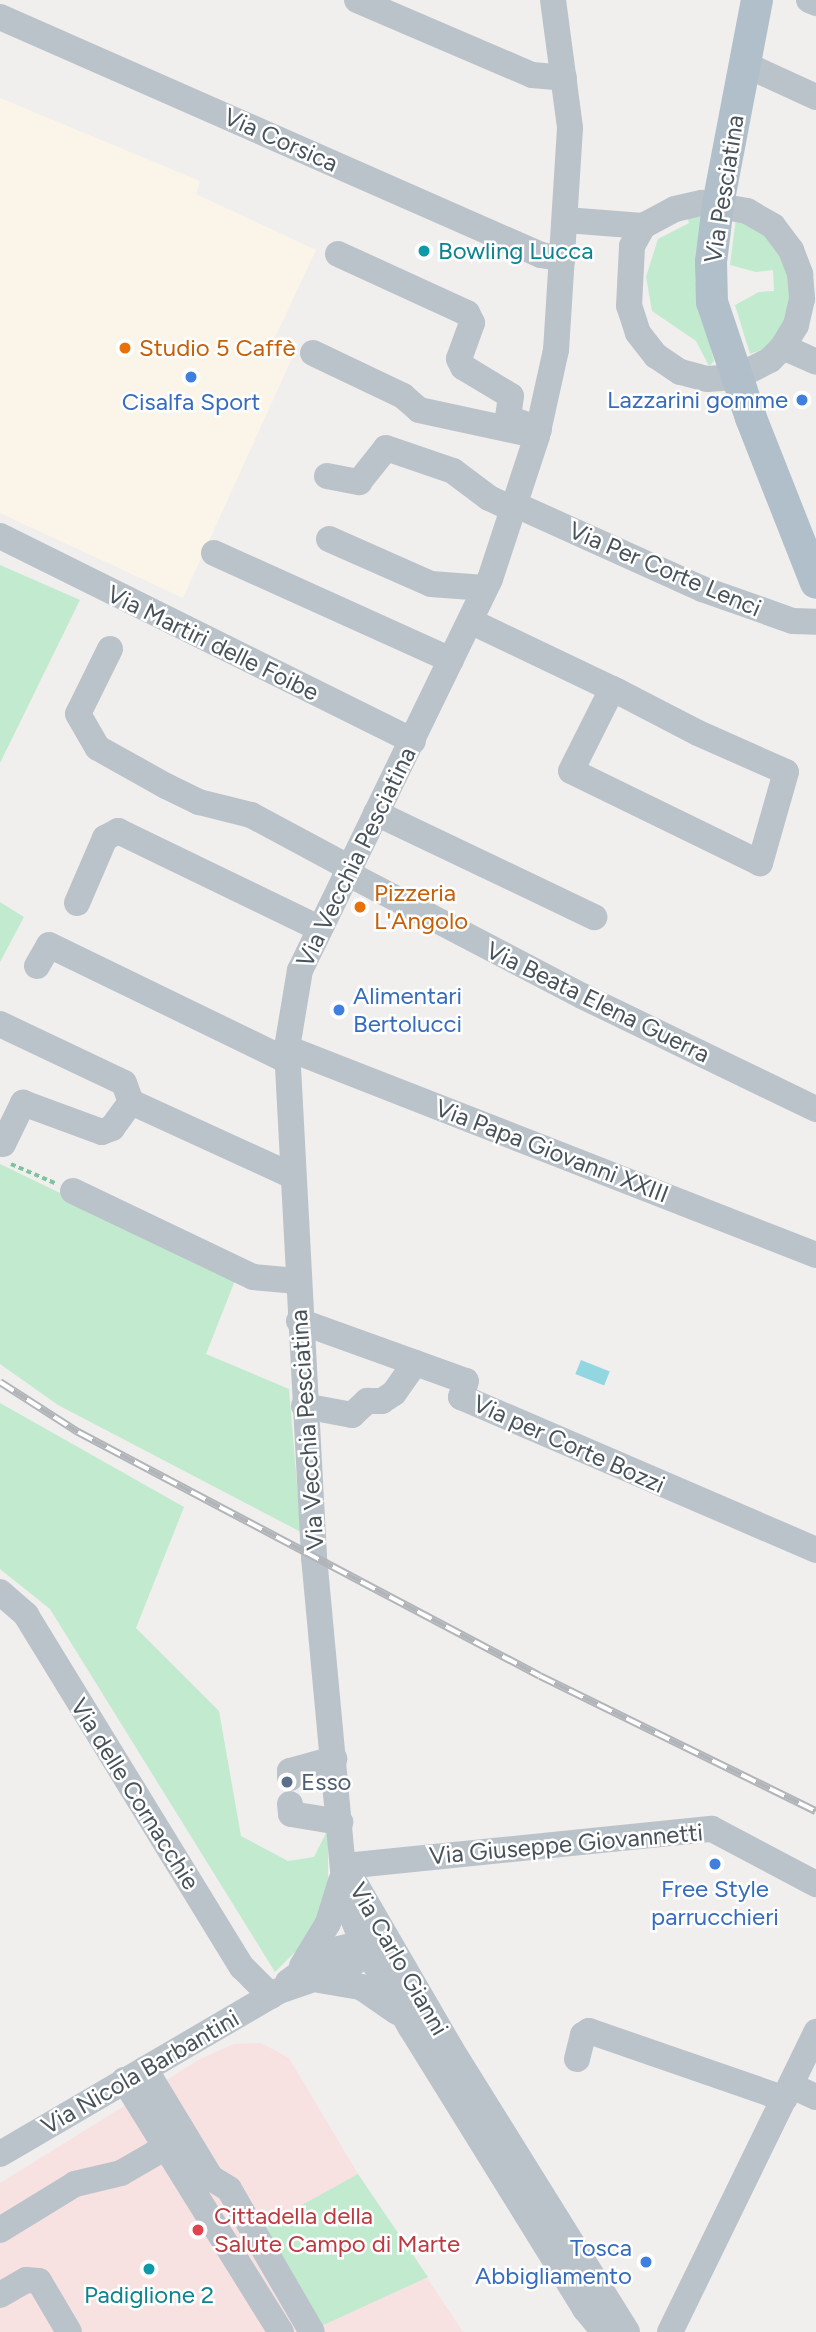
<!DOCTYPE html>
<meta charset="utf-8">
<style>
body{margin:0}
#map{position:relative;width:816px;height:2332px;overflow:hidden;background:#f1eeee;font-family:Figtree,sans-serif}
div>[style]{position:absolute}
.commercial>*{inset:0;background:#faf4e9}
.medical>*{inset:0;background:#f8e2e1}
.green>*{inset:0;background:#c1eacf}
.water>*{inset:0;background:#92d6e2;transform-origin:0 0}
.path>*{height:3.5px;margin-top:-1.75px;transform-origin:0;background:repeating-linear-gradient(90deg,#7cc49d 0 5px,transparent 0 8.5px)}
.minor>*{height:26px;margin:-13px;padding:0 13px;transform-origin:13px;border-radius:13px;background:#bbc3ca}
.major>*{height:32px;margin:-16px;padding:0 16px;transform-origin:16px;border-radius:16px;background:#b1bfca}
.rail>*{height:8px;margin-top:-4px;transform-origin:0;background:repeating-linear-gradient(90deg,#fff 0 16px,#b1b4b8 0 32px);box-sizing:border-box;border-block:2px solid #b1b4b8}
.dots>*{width:19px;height:19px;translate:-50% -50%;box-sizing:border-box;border:4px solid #fff;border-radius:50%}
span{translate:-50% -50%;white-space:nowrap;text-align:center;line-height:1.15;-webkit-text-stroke:5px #fff;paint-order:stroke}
.street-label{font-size:24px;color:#48525a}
.culture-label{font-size:24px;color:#0d838f}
.left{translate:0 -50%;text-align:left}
.food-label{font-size:24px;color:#c56008}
.shop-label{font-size:24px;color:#366cbe}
.right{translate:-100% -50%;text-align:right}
.service-label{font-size:24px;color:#4e5e75}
.health-label{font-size:24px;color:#be3a42}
</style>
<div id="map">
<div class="commercial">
<div style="clip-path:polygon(0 98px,200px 181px,196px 194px,316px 250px,272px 344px,293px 356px,183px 598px,0 513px)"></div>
</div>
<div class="medical">
<div style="clip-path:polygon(261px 2043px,289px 2058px,358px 2174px,463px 2332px,0 2332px,0 2183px,200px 2059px,234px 2044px)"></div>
</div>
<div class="green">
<div style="clip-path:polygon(705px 212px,695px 280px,714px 361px,709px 366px,696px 341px,652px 311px,646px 277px,658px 239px,689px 223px,686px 213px)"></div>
<div style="clip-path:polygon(736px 218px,755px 220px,789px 259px,791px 310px,774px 345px,750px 354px,735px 305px,759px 292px,774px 291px,773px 270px,756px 272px,730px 265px)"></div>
<div style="clip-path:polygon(0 565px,80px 600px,0 763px)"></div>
<div style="clip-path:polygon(0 902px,24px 917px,0 962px)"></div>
<div style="clip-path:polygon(0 1164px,236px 1278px,206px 1354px,289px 1389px,301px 1532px,58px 1405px,0 1364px)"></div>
<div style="clip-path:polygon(0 1403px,184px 1507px,136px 1628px,219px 1711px,241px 1836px,288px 1861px,314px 1857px,328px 1829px,328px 1889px,317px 1930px,275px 1972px,50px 1609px,0 1569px)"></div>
<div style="clip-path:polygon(358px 2174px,428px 2277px,317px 2328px,264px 2226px)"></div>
</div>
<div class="water">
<div style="left:581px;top:1360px;width:31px;height:15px;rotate:22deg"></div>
</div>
<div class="path">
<div style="left:11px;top:1164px;width:48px;rotate:23.4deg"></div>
</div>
<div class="minor">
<div style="left:357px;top:0;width:190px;rotate:23.2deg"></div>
<div style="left:532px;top:75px;width:32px;rotate:5deg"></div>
<div style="left:553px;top:0;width:129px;rotate:82.4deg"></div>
<div style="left:570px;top:128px;width:222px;rotate:93.6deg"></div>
<div style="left:556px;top:350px;width:88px;rotate:102.5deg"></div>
<div style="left:537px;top:436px;width:151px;rotate:108.2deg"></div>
<div style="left:490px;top:579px;width:435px;rotate:115.9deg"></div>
<div style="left:300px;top:970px;width:79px;rotate:99.5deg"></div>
<div style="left:287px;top:1048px;width:510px;rotate:86.96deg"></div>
<div style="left:314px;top:1557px;width:346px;rotate:84.7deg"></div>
<div style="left:346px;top:1902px;width:47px;rotate:67.3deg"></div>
<div style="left:364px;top:1945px;width:95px;rotate:60.5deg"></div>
<div style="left:411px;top:2028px;width:331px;rotate:58.2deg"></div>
<div style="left:585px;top:2309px;width:30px;rotate:50deg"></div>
<div style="left:809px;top:0;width:8px;rotate:23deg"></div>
<div style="left:0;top:17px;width:591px;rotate:23.75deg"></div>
<div style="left:541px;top:255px;width:22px;rotate:10deg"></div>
<div style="left:744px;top:64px;width:79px;rotate:24.6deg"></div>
<div style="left:702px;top:203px;width:46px;rotate:10.1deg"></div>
<div style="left:747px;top:211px;width:30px;rotate:30deg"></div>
<div style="left:773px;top:226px;width:30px;rotate:53deg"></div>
<div style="left:791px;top:250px;width:26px;rotate:69deg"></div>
<div style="left:800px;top:274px;width:25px;rotate:85deg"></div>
<div style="left:802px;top:299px;width:27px;rotate:103deg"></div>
<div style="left:796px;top:325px;width:26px;rotate:121deg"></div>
<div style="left:783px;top:347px;width:18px;rotate:135deg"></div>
<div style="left:770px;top:360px;width:38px;rotate:153deg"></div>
<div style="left:736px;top:377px;width:29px;rotate:176deg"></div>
<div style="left:707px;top:379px;width:28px;rotate:-165deg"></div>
<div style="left:680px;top:372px;width:29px;rotate:-146deg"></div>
<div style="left:656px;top:356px;width:29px;rotate:-128deg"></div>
<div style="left:638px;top:333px;width:28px;rotate:-108deg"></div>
<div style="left:629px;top:306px;width:60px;rotate:-87.1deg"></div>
<div style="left:632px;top:246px;width:23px;rotate:-61deg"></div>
<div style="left:643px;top:226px;width:36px;rotate:-28deg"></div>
<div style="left:675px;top:209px;width:28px;rotate:-13deg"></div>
<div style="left:566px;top:220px;width:77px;rotate:4.5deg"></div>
<div style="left:338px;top:254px;width:142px;rotate:24.6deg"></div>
<div style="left:467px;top:313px;width:11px;rotate:63deg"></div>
<div style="left:472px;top:323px;width:38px;rotate:110deg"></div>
<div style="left:459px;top:359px;width:9px;rotate:63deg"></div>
<div style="left:463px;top:367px;width:56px;rotate:31.1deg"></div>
<div style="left:511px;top:396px;width:22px;rotate:98deg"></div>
<div style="left:508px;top:418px;width:33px;rotate:20deg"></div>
<div style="left:783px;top:347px;width:36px;rotate:24deg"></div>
<div style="left:313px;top:353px;width:100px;rotate:25.5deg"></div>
<div style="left:403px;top:396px;width:21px;rotate:41deg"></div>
<div style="left:419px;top:410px;width:108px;rotate:12.2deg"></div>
<div style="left:327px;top:476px;width:33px;rotate:11deg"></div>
<div style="left:359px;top:482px;width:43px;rotate:-51.5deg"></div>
<div style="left:386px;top:448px;width:71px;rotate:18.9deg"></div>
<div style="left:453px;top:471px;width:45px;rotate:36.9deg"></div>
<div style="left:489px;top:498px;width:29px;rotate:25deg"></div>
<div style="left:516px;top:505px;width:204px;rotate:24.3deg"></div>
<div style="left:702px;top:589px;width:96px;rotate:19.4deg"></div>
<div style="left:793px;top:621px;width:23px;rotate:2deg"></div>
<div style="left:0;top:536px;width:461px;rotate:26.4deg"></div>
<div style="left:329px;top:539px;width:111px;rotate:23.8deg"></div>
<div style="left:431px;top:584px;width:54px;rotate:4.2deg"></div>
<div style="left:214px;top:553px;width:260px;rotate:24.3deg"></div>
<div style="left:470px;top:621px;width:163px;rotate:25.5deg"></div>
<div style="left:617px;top:691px;width:91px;rotate:27.4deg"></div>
<div style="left:698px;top:733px;width:96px;rotate:23.9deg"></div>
<div style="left:786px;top:772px;width:95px;rotate:105.9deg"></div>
<div style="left:760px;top:863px;width:210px;rotate:-154deg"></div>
<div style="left:571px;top:771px;width:92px;rotate:-63.4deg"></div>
<div style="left:110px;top:649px;width:72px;rotate:116.2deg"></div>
<div style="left:78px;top:714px;width:39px;rotate:60deg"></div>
<div style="left:98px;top:748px;width:78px;rotate:29.2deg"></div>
<div style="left:166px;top:786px;width:37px;rotate:26deg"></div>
<div style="left:199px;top:802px;width:54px;rotate:14deg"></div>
<div style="left:251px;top:815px;width:110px;rotate:28.2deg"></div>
<div style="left:376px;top:813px;width:242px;rotate:25.5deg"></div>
<div style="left:345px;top:872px;width:267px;rotate:27.6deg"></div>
<div style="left:582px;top:996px;width:260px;rotate:25.8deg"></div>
<div style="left:77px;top:903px;width:71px;rotate:-66.7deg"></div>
<div style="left:105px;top:838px;width:15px;rotate:-28deg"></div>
<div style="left:118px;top:831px;width:221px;rotate:25.8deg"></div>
<div style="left:37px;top:966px;width:24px;rotate:-60deg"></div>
<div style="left:49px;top:945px;width:266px;rotate:25.9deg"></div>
<div style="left:0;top:1024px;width:137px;rotate:25.4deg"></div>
<div style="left:124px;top:1083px;width:20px;rotate:70deg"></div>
<div style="left:287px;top:1048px;width:568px;rotate:21.37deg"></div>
<div style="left:3px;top:1144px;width:46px;rotate:-64deg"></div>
<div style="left:23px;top:1103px;width:84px;rotate:20.2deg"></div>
<div style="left:102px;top:1132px;width:11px;rotate:-22deg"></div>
<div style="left:112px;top:1128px;width:32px;rotate:-54deg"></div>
<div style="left:131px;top:1102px;width:178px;rotate:24.6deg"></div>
<div style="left:73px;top:1191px;width:199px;rotate:25.5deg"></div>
<div style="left:253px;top:1277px;width:44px;rotate:5.2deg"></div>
<div style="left:299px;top:1321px;width:177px;rotate:19.8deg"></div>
<div style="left:466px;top:1381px;width:17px;rotate:107deg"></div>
<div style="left:461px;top:1397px;width:387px;rotate:23.3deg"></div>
<div style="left:304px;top:1406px;width:49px;rotate:10.6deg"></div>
<div style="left:352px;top:1415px;width:21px;rotate:-43deg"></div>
<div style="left:367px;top:1401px;width:15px"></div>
<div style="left:382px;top:1401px;width:14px;rotate:-34deg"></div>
<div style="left:394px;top:1393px;width:37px;rotate:-55deg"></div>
<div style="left:0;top:1592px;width:35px;rotate:41deg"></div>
<div style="left:26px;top:1615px;width:413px;rotate:58.5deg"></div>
<div style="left:242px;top:1967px;width:41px;rotate:45deg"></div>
<div style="left:290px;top:1778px;width:7px;rotate:-90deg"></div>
<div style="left:290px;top:1771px;width:46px;rotate:-15.3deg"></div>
<div style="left:290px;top:1804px;width:10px;rotate:84deg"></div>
<div style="left:291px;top:1814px;width:50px;rotate:9.3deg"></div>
<div style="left:345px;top:1866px;width:369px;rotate:-5.8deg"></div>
<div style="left:712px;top:1829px;width:118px;rotate:27.9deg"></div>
<div style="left:349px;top:1873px;width:203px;rotate:59.9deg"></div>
<div style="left:451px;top:2049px;width:333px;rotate:58.1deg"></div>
<div style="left:302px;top:1966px;width:50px;rotate:-58.8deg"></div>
<div style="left:328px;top:1923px;width:44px;rotate:-72.8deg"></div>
<div style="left:319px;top:1980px;width:43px;rotate:9.5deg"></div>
<div style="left:361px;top:1987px;width:44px;rotate:34.8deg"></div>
<div style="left:288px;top:1982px;width:52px;rotate:-36.4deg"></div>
<div style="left:330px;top:1951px;width:48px;rotate:-13.2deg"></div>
<div style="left:577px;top:2059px;width:25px;rotate:-76deg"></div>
<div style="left:583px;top:2035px;width:7px;rotate:-34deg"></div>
<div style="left:589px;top:2031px;width:207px;rotate:19.1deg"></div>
<div style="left:145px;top:2069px;width:127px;rotate:58.8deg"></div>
<div style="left:211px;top:2178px;width:21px;rotate:31deg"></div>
<div style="left:229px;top:2189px;width:165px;rotate:59.9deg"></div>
<div style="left:124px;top:2080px;width:297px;rotate:58.1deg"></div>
<div style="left:792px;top:2086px;width:26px;rotate:25deg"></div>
<div style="left:0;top:2154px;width:323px;rotate:-30.3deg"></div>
<div style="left:279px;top:1991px;width:74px;rotate:-18.9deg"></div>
<div style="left:349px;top:1967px;width:40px;rotate:-40deg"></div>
<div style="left:0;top:2230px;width:88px;rotate:-31.5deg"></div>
<div style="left:75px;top:2184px;width:47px;rotate:-13.4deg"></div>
<div style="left:121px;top:2173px;width:68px;rotate:-30deg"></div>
<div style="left:0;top:2295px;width:30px;rotate:-30deg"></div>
<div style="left:26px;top:2280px;width:13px;rotate:4deg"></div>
<div style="left:39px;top:2281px;width:59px;rotate:59.5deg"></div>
<div style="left:670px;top:2332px;width:334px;rotate:-64deg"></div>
</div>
<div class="major">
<div style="left:757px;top:0;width:209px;rotate:100.8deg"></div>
<div style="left:718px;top:205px;width:57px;rotate:97deg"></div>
<div style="left:711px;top:262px;width:40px;rotate:88.6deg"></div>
<div style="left:712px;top:302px;width:122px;rotate:71.4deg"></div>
<div style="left:751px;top:418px;width:177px;rotate:68.5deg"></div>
</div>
<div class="rail">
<div style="left:0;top:1382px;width:93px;rotate:32.7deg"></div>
<div style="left:78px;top:1432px;width:522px;rotate:27.84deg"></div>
<div style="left:540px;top:1676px;width:307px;rotate:26.1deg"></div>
</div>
<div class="dots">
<div style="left:424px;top:251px;background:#0f9aa8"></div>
<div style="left:125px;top:348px;background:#e8710a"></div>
<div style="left:191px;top:377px;background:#3f7fe0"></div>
<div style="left:802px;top:400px;background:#3f7fe0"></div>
<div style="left:360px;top:907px;background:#e8710a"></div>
<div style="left:339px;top:1010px;background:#3f7fe0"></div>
<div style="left:287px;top:1782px;background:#5c6f8a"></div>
<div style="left:715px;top:1864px;background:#3f7fe0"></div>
<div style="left:198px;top:2230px;background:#e0444e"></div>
<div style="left:646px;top:2262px;background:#3f7fe0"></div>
<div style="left:149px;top:2269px;background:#0f9aa8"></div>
</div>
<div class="street-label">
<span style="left:281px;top:140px;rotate:24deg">Via Corsica</span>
<span style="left:724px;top:189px;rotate:-81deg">Via Pesciatina</span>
<span style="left:665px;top:569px;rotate:23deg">Via Per Corte Lenci</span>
<span style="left:213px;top:643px;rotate:26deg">Via Martiri delle Foibe</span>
<span style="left:356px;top:857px;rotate:-64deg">Via Vecchia Pesciatina</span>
<span style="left:598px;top:1002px;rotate:26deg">Via Beata Elena Guerra</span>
<span style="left:552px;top:1151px;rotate:21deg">Via Papa Giovanni XXIII</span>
<span style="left:307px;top:1430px;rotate:-94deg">Via Vecchia Pesciatina</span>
<span style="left:569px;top:1444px;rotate:24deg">Via per Corte Bozzi</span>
<span style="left:135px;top:1794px;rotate:58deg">Via delle Cornacchie</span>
<span style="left:566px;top:1844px;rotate:-5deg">Via Giuseppe Giovannetti</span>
<span style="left:399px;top:1959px;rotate:60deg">Via Carlo Gianni</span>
<span style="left:140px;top:2072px;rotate:-30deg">Via Nicola Barbantini</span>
</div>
<div class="culture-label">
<span class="left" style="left:438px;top:251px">Bowling Lucca</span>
<span style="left:149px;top:2295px">Padiglione 2</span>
</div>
<div class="food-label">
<span class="left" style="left:139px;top:348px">Studio 5 Caffè</span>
<span class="left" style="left:374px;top:907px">Pizzeria<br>L'Angolo</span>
</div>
<div class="shop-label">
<span class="right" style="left:788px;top:400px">Lazzarini gomme</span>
<span style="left:191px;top:402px">Cisalfa Sport</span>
<span class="left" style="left:353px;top:1010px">Alimentari<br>Bertolucci</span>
<span style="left:715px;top:1903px">Free Style<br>parrucchieri</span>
<span class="right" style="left:632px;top:2262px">Tosca<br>Abbigliamento</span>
</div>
<div class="service-label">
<span class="left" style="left:301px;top:1782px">Esso</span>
</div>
<div class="health-label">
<span class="left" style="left:214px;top:2230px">Cittadella della<br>Salute Campo di Marte</span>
</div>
</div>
